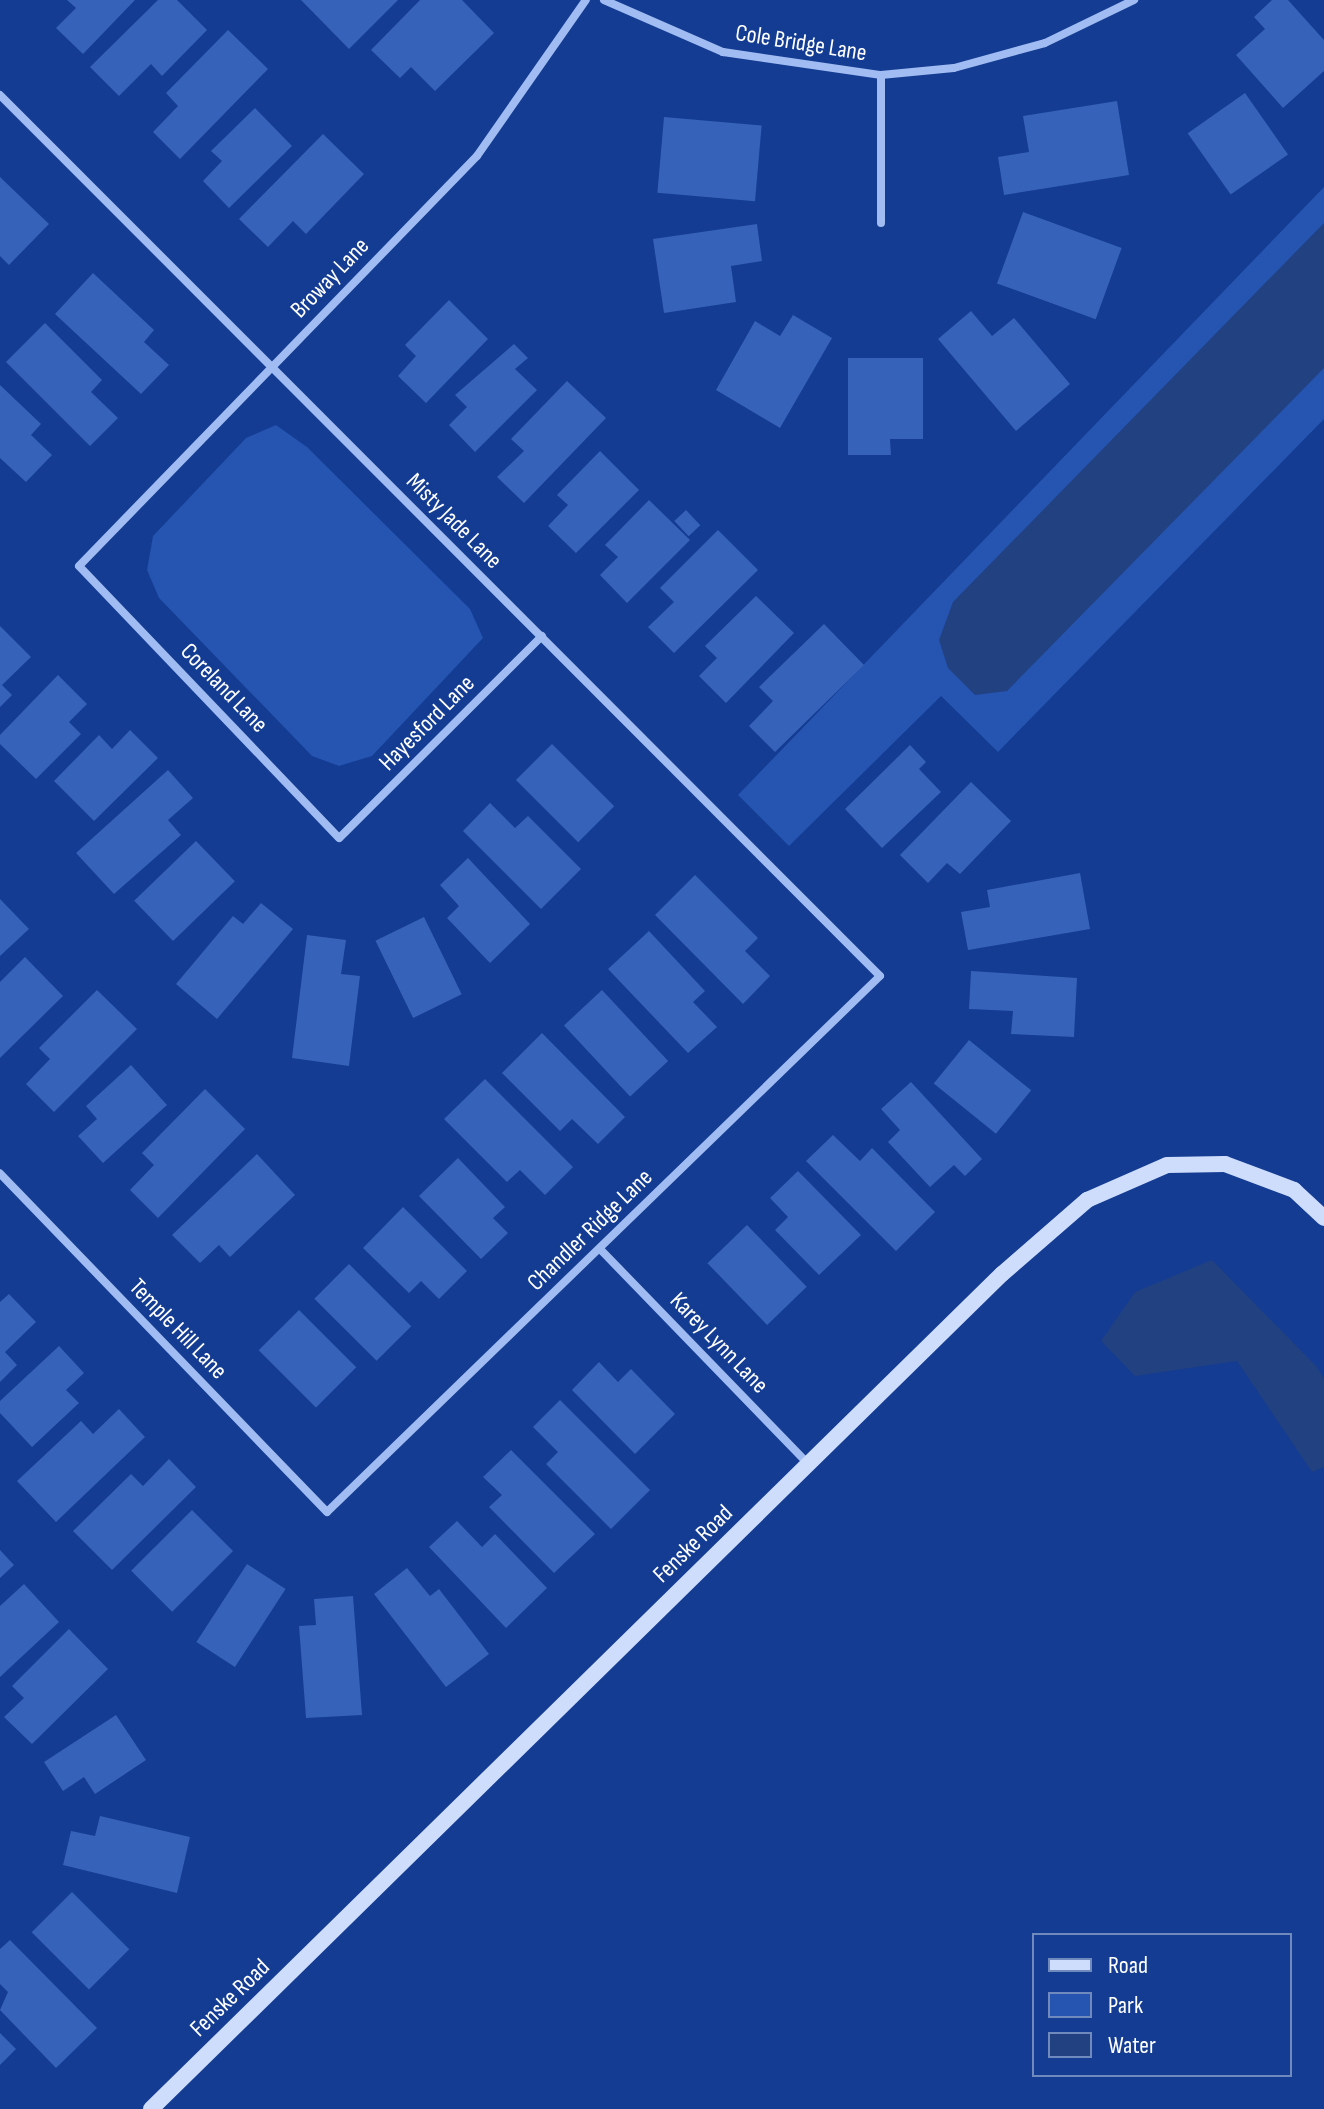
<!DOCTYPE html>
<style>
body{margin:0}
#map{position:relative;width:1324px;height:2109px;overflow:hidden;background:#133c92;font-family:"Sofia Sans Condensed",sans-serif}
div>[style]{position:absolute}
.green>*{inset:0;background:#2554b1}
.water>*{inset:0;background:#224181}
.building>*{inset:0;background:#3762b9;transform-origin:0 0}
.street>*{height:8px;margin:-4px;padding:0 4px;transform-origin:4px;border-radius:4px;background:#a0bcf2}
.secondary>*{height:16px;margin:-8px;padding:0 8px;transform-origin:8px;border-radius:8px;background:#cfddfc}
span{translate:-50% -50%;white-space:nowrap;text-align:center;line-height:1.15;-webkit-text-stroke:6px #133c92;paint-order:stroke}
.street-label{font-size:24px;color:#fff}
.legend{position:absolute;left:1032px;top:1933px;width:260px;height:144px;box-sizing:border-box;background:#133c92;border:2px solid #718abe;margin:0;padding:10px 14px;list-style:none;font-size:24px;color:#fff}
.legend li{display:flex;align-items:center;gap:16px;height:40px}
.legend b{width:40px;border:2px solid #718abe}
</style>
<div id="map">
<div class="green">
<div style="clip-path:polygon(1324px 187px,1324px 419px,998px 752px,941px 696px,789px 846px,738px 795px)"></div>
<div style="clip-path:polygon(276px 425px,307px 447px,470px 609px,483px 638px,372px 756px,339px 766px,312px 756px,159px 598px,147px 570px,153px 536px,246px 438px)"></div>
</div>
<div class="water">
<div style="clip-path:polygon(1324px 223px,1324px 368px,1007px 691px,975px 695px,948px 668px,939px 640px,953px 602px)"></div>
<div style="clip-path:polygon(1212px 1260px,1317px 1367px,1324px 1379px,1324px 1467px,1312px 1472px,1237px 1361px,1135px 1376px,1101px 1341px,1135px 1292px)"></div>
</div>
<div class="building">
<div style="clip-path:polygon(67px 0,135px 0,83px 54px,56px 28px,76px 8px)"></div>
<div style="clip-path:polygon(158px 0,177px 0,207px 30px,162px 76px,151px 64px,119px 96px,90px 67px)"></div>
<div style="clip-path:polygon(301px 0,398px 0,349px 49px)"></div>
<div style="clip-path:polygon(420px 0,462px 0,494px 33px,435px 91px,411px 67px,400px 78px,371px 50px)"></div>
<div style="clip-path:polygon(1272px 0,1288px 0,1324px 40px,1324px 71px,1283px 108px,1236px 55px,1265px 29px,1254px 17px)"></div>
<div style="clip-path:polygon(228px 30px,268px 69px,180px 159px,153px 132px,178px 106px,166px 93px)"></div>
<div style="left:1245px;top:93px;width:75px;height:70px;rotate:55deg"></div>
<div style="clip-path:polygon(1117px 101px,1129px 175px,1004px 195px,998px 157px,1029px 152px,1023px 116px)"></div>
<div style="clip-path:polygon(255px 108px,292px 146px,229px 208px,203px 181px,222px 161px,211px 151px)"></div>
<div style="left:664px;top:117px;width:98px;height:76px;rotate:5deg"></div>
<div style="clip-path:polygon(323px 134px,364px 174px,306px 234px,293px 221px,268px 247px,239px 219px)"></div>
<div style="clip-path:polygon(0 177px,49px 224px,9px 265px,0 256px)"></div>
<div style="left:1023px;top:212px;width:105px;height:76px;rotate:20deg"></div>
<div style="clip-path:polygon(757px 224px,762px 261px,731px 266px,736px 302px,664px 313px,653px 239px)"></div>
<div style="clip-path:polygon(93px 273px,154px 330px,144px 342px,169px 365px,141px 394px,55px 314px)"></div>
<div style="clip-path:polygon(449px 300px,488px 339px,426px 403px,398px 376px,416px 356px,405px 345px)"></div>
<div style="clip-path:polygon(971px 311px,992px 336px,1014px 318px,1070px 384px,1016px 431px,938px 339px)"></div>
<div style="clip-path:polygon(793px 315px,832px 338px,780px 428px,716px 390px,755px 321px,780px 336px)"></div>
<div style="clip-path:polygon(45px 323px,102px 380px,91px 392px,118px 418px,90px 446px,6px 362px)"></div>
<div style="clip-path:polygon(514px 344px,528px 358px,515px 369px,537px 390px,475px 452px,449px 425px,467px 407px,455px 395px)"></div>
<div style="clip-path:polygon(848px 358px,923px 358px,923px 439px,890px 439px,891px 455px,848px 455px)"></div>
<div style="clip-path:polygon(567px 381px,606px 418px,524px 503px,497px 477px,524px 451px,511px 439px)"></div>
<div style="clip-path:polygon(0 385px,41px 424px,31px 435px,52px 455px,26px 482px,0 458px)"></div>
<div style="clip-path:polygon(600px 451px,639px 490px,576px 553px,548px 526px,568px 505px,557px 495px)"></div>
<div style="clip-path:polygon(649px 500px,690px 540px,627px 603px,600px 575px,618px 557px,605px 545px)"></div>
<div style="left:686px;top:510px;width:21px;height:16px;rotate:47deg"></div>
<div style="clip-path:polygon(718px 530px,758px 570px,674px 653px,648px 627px,674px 602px,660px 588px)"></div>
<div style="clip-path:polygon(756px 596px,794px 633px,726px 703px,699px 676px,717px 658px,705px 646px)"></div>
<div style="clip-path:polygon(824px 624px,864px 665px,775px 752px,749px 726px,773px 701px,759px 687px)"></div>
<div style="clip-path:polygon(0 626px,31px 657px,2px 685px,12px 695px,0 707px)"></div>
<div style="clip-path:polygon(58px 675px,87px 704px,69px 722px,81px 734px,36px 779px,0 744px,0 735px)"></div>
<div style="clip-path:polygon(130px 730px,158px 758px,94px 821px,54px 781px,99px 735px,112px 749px)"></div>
<div style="left:552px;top:744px;width:88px;height:51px;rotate:45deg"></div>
<div style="clip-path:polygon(910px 745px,926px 762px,919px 769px,941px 792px,882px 848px,845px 809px)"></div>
<div style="clip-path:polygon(168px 770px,193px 798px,168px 820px,181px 835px,114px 894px,76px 853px)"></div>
<div style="clip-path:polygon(971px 782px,1011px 821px,960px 874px,947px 863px,928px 883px,900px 855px)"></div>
<div style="clip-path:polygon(490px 803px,515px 828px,528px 816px,581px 869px,541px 909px,463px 831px)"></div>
<div style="left:196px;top:841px;width:56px;height:86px;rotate:46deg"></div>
<div style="clip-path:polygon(468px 858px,530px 924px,490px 963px,447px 918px,459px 906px,440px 885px)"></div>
<div style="clip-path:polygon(1080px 873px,1090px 929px,968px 950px,961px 912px,990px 907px,987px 890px)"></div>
<div style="clip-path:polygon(695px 875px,758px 938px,745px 951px,770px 976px,743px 1004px,655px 915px)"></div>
<div style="clip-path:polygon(0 899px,29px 929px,0 956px)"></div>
<div style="clip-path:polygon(261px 903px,293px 929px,217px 1019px,176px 984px,233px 916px,243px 924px)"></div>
<div style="left:424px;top:917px;width:86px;height:54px;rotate:64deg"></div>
<div style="clip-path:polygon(649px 931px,705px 991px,693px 1002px,717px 1027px,688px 1053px,608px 969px)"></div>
<div style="clip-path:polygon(307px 935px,346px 940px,341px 974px,360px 976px,349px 1066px,292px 1058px)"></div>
<div style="clip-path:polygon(25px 957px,63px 996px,0 1058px,0 982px)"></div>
<div style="clip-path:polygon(971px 971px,1077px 978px,1074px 1037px,1011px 1034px,1013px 1011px,969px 1009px)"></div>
<div style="clip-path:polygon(97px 990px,137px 1029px,54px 1112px,26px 1084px,50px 1059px,39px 1048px)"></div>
<div style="left:602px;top:990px;width:97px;height:52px;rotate:47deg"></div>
<div style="clip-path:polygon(542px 1033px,625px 1117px,598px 1144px,572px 1119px,560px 1131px,502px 1073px)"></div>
<div style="left:969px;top:1040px;width:80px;height:56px;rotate:39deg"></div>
<div style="clip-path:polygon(131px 1065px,167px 1105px,103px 1163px,78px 1136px,97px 1119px,86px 1106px)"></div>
<div style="clip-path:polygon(485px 1079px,573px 1167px,545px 1195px,520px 1170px,507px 1182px,444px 1119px)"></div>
<div style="clip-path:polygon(911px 1082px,982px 1159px,965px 1176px,954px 1165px,930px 1187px,888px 1142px,900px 1130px,881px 1109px)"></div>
<div style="clip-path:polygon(205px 1089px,245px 1129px,158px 1218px,130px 1190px,154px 1165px,142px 1153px)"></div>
<div style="clip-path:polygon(833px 1135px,860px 1161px,872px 1148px,935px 1212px,896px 1251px,806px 1161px)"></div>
<div style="clip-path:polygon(257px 1154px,295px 1195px,230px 1257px,219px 1245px,200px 1263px,172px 1235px)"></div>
<div style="clip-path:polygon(458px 1158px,505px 1207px,493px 1218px,508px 1233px,481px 1259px,419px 1196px)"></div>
<div style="clip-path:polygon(798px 1171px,861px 1235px,819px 1275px,775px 1230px,788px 1217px,770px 1198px)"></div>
<div style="clip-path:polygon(403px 1207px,467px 1271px,439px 1299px,421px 1281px,409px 1293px,363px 1248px)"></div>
<div style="left:747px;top:1225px;width:86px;height:55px;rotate:46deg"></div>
<div style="left:349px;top:1264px;width:88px;height:49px;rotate:45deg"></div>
<div style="clip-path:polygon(9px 1294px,36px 1322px,5px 1352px,17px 1365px,0 1382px,0 1302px)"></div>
<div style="left:299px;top:1310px;width:81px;height:57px;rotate:45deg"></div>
<div style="clip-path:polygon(59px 1346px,84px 1373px,66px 1390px,79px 1403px,32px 1447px,0 1413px,0 1401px)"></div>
<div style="clip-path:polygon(599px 1362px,618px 1382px,631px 1369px,675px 1414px,635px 1454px,572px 1390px)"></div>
<div style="clip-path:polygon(560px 1400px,650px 1490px,611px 1529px,546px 1464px,558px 1452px,533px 1427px)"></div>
<div style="clip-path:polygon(119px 1409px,145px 1437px,56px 1522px,17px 1481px,81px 1421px,93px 1434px)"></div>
<div style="clip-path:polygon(511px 1450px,595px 1534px,554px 1573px,489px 1507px,502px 1495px,483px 1477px)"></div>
<div style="clip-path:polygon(169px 1459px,196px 1487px,112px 1570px,73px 1531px,131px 1474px,143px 1486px)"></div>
<div style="left:192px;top:1510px;width:58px;height:86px;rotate:45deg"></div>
<div style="clip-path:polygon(457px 1521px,482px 1547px,495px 1534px,547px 1588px,506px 1628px,429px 1547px)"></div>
<div style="clip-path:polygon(0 1550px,14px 1565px,0 1578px)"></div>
<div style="left:247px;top:1564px;width:46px;height:93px;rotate:33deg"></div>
<div style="clip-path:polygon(407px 1568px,430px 1596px,439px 1589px,489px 1654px,446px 1687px,374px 1594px)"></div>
<div style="clip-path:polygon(24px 1584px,59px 1622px,0 1677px,0 1606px)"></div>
<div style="clip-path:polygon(353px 1596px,362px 1715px,306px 1718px,299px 1626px,316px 1625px,314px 1599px)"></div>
<div style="clip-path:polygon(69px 1629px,108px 1669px,32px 1744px,4px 1717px,24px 1698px,12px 1686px)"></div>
<div style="clip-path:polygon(116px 1715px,146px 1760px,95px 1794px,84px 1777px,63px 1791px,44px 1762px)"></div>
<div style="clip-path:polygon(100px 1816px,190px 1837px,177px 1893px,63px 1865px,71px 1831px,95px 1836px)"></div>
<div style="left:72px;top:1892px;width:81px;height:57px;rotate:45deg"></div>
<div style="clip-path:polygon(10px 1940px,97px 2028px,56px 2068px,0 2010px,8px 1992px,0 1984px,0 1949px)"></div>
<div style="clip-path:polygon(0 2033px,16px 2049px,0 2065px)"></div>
</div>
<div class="street">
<div style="left:604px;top:0;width:130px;rotate:23.6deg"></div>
<div style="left:723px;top:52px;width:160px;rotate:8.3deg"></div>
<div style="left:881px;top:75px;width:73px;rotate:-5.5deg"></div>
<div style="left:954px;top:68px;width:94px;rotate:-15.4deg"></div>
<div style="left:1045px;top:43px;width:99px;rotate:-25.8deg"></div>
<div style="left:881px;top:75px;width:148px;rotate:90deg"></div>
<div style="left:0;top:95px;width:1245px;rotate:45.03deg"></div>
<div style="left:880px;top:976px;width:770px;rotate:135.89deg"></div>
<div style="left:327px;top:1512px;width:471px;rotate:-134deg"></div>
<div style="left:542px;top:636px;width:286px;rotate:135.1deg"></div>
<div style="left:339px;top:838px;width:376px;rotate:-133.7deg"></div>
<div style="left:79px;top:566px;width:571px;rotate:-45.85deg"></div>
<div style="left:477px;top:156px;width:190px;rotate:-55.1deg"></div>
<div style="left:600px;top:1249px;width:299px;rotate:45.9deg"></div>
</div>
<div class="secondary">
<div style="left:151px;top:2109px;width:1192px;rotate:-44.46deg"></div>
<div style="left:1002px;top:1274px;width:113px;rotate:-41deg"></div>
<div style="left:1087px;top:1200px;width:87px;rotate:-23.6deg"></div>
<div style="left:1167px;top:1165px;width:58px;rotate:-1deg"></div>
<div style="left:1225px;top:1164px;width:74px;rotate:20.6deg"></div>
<div style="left:1294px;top:1190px;width:41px;rotate:43deg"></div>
</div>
<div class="street-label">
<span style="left:801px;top:43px;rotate:9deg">Cole Bridge Lane</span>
<span style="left:330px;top:278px;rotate:-46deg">Broway Lane</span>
<span style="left:454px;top:521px;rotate:45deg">Misty Jade Lane</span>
<span style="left:224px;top:688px;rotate:46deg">Coreland Lane</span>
<span style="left:427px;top:723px;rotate:-45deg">Hayesford Lane</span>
<span style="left:590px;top:1230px;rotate:-44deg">Chandler Ridge Lane</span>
<span style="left:178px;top:1329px;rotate:46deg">Temple Hill Lane</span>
<span style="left:719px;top:1343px;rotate:46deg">Karey Lynn Lane</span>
<span style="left:693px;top:1544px;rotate:-44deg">Fenske Road</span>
<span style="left:230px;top:1998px;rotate:-44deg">Fenske Road</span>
</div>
<ul class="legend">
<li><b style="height:10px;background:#cfddfc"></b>Road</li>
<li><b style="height:22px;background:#2554b1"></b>Park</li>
<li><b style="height:22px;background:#224181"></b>Water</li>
</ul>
</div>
